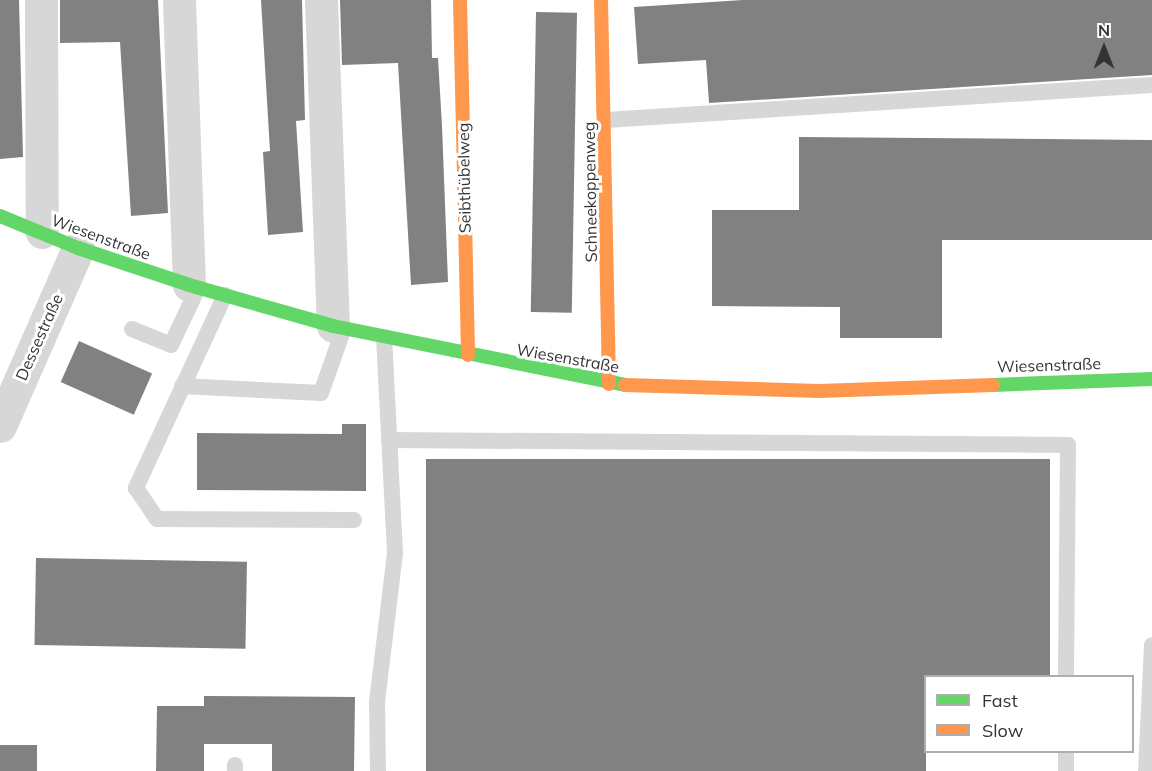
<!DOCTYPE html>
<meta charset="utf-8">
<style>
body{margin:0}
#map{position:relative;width:1152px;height:771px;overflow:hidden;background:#fff;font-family:Mulish,sans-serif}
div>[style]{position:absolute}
.building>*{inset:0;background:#818181;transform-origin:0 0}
.lane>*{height:16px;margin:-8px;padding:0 8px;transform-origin:8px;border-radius:8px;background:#d7d7d7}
.street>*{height:33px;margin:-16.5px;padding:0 16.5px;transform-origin:16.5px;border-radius:16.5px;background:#d7d7d7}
.fast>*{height:14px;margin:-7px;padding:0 7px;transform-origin:7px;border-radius:7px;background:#63d668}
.slow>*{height:14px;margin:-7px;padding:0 7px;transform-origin:7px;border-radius:7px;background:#ff974d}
span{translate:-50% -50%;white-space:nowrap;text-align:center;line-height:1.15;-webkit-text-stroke:6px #fff;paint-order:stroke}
.street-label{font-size:16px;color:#333}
.legend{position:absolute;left:924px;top:675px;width:210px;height:78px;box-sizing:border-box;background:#fff;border:2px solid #adadad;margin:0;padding:8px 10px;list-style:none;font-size:18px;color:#333}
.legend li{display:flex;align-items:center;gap:12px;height:30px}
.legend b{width:30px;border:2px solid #adadad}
.north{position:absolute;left:1074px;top:18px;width:60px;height:60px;-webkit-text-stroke:4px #fff;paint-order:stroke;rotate:0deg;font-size:16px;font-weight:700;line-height:24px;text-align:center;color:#333}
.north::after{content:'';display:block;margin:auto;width:21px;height:27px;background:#333;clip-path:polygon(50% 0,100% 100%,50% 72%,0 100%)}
</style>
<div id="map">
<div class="building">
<div style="clip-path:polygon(0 0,19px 0,23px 157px,0 159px)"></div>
<div style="clip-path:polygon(60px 0,158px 0,168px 213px,131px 216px,120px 42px,60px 43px)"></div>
<div style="clip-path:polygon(261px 0,302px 0,305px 120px,296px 121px,303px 232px,268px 235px,263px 152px,270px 151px)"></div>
<div style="clip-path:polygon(340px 0,431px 0,432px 58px,438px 58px,442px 126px,448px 282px,411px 285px,398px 63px,342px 65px)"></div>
<div style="clip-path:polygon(743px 0,1152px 0,1152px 75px,709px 103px,706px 60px,638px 64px,634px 7px)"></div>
<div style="left:536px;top:12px;width:41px;height:300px;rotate:1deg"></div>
<div style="clip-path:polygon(799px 137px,1152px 140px,1152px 240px,942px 240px,942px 338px,840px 338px,840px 307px,712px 306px,712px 210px,799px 210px)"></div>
<div style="left:79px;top:341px;width:80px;height:45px;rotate:24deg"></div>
<div style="clip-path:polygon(342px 424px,366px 424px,366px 491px,197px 490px,197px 433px,342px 434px)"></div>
<div style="clip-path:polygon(426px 459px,1050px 459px,1050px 676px,926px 676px,926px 771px,426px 771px)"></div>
<div style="left:36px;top:558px;width:211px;height:87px;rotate:1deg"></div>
<div style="clip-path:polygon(204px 696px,355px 697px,354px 771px,272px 771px,272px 744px,204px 744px,204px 771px,156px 771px,157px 706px,204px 706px)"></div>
<div style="left:0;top:745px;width:37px;height:26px"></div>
</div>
<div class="lane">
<div style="left:606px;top:120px;width:547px;rotate:-3.67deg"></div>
<div style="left:225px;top:295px;width:213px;rotate:114.8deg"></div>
<div style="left:136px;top:488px;width:37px;rotate:56deg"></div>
<div style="left:157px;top:519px;width:197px;rotate:0.3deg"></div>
<div style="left:132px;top:329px;width:42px;rotate:22.3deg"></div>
<div style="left:171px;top:345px;width:63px;rotate:-64.7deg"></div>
<div style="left:182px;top:386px;width:139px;rotate:2.9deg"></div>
<div style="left:321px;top:393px;width:69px;rotate:-70.5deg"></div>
<div style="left:389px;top:440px;width:679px;rotate:0.42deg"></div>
<div style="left:1068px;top:445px;width:231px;rotate:90.5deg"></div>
<div style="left:235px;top:771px;width:6px;rotate:-90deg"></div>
<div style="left:378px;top:771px;width:69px;rotate:-90.8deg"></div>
<div style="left:377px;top:702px;width:150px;rotate:-83.1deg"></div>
<div style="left:395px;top:553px;width:216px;rotate:-92.9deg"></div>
<div style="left:1066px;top:771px;width:19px;rotate:-90deg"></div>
<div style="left:1146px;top:771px;width:126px;rotate:-87.3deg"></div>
</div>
<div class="street">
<div style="left:41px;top:0;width:232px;rotate:89.8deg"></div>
<div style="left:179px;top:0;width:285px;rotate:88deg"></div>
<div style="left:321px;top:0;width:326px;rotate:87.9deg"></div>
<div style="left:0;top:426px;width:194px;rotate:-66.3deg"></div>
</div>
<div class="fast">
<div style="left:0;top:216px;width:84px;rotate:22.3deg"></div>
<div style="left:78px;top:248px;width:117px;rotate:18.4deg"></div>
<div style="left:189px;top:285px;width:150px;rotate:15.9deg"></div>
<div style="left:333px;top:326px;width:298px;rotate:11.4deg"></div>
<div style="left:993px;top:385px;width:159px;rotate:-2.2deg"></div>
</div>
<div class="slow">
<div style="left:460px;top:0;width:355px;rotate:88.7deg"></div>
<div style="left:601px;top:0;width:384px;rotate:88.8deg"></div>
<div style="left:625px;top:385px;width:194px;rotate:1.8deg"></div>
<div style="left:819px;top:391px;width:174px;rotate:-2deg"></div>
</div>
<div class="street-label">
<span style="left:464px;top:178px;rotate:-91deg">Seibthübelweg</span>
<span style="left:590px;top:192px;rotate:-91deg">Schneekoppenweg</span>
<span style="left:101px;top:237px;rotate:20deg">Wiesenstraße</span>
<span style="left:39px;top:337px;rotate:-66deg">Dessestraße</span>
<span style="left:568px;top:358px;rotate:10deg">Wiesenstraße</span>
<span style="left:1049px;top:365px;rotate:-2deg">Wiesenstraße</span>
</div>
<ul class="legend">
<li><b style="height:8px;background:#63d668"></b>Fast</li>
<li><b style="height:8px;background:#ff974d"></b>Slow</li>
</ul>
<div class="north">N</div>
</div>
